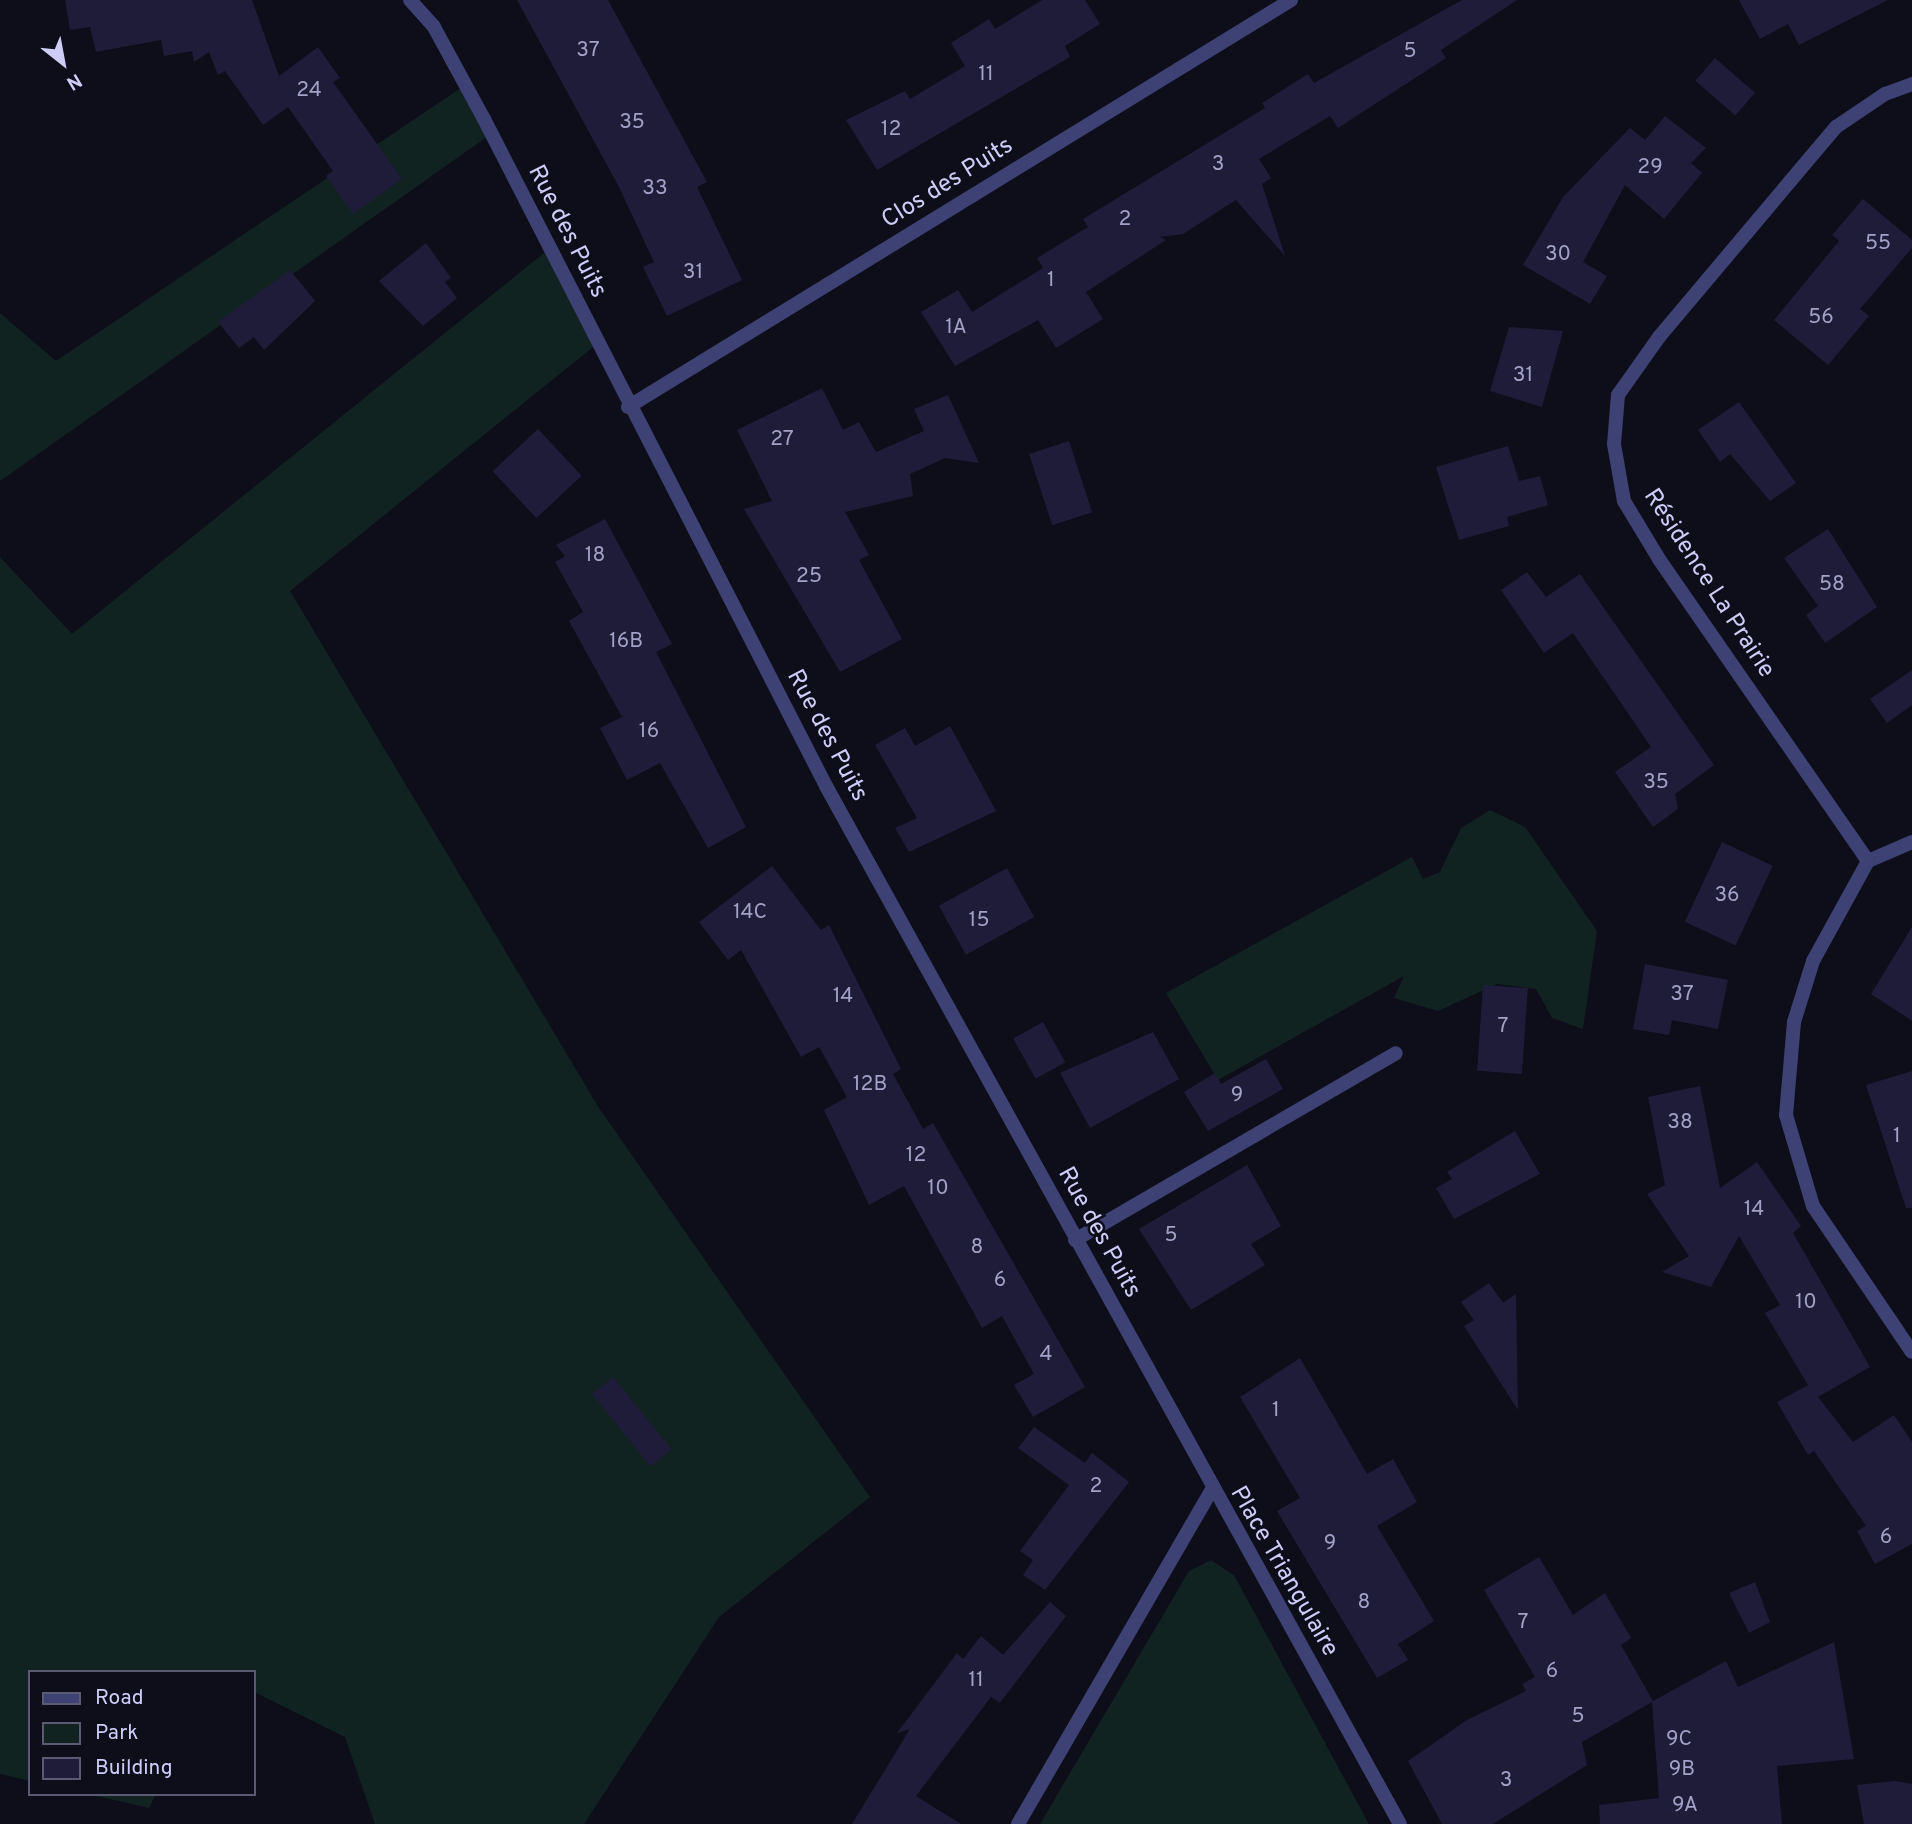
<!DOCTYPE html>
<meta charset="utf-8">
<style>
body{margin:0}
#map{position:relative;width:1912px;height:1824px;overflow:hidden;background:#0e0d1a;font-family:Overpass,sans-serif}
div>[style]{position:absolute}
.green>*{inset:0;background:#112321}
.building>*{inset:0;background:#1f1c39;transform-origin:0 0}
.street>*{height:14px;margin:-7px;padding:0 7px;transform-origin:7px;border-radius:7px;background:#3e4174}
span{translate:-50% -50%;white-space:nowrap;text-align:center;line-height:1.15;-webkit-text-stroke:5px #0e0d1a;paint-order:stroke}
.number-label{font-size:21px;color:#a2a1c8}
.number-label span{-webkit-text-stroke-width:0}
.street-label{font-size:24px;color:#cecdf8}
.legend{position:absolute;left:28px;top:1670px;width:228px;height:126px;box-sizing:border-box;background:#0e0d1a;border:2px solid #5b5a73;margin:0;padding:9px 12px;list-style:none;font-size:21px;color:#cecdf8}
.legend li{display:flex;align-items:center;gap:14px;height:35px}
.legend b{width:35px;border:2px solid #5b5a73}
.north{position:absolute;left:28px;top:28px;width:70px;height:70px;-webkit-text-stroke:5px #0e0d1a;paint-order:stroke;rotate:149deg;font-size:19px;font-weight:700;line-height:28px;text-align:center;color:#cecdf8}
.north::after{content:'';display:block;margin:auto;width:24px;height:32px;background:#cecdf8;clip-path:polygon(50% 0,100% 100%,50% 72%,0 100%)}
</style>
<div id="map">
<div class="green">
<div style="clip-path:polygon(465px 85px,491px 134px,0 481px,0 313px,56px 361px)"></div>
<div style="clip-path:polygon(549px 249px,597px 344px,290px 591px,599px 1108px,870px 1497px,719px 1617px,584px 1824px,375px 1824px,345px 1737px,254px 1692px,254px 1672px,30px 1672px,30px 1781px,0 1774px,0 557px,72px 634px)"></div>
<div style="clip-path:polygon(1490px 810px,1525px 827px,1597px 931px,1583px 1029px,1552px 1018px,1536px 989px,1497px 984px,1438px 1011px,1394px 998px,1404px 976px,1218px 1080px,1166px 993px,1412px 857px,1423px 879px,1440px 872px,1461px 828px)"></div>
<div style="clip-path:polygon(1211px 1560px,1234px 1575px,1369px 1824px,1040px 1824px,1189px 1571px)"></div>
<div style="clip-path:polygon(88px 1794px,156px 1794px,149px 1808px)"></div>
</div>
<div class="building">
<div style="clip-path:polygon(65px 0,252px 0,279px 76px,318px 47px,340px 78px,333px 82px,402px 179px,353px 214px,326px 176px,333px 171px,288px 107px,263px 125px,225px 71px,218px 75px,209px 52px,194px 62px,192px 51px,164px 56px,161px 40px,96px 52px,90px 27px,70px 30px)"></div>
<div style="clip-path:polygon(517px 0,608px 0,707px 182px,697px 187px,742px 280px,667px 316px,643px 267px,654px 262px,619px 187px)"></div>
<div style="clip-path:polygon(1042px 0,1085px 0,1100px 24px,1065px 46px,1070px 57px,877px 170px,846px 120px,905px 91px,910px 99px,965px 66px,951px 43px,989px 19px,995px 29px)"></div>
<div style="clip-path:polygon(1462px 0,1517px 0,1441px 50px,1446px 58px,1338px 128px,1330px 116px,1259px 159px,1271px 178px,1262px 184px,1285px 256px,1236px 200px,1183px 234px,1160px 237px,1166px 240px,1086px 292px,1103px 319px,1056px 348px,1038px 320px,955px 366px,921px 312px,958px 290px,972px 312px,1043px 268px,1037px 258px,1088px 227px,1083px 219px,1265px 108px,1262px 103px,1308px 74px,1314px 83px)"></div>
<div style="clip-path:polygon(1739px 0,1888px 0,1799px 45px,1788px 24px,1760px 39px)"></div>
<div style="left:1715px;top:58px;width:53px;height:30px;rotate:41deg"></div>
<div style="clip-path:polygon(1665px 116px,1706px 148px,1691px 163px,1702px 173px,1664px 219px,1625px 185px,1583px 262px,1607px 276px,1590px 304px,1523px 265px,1563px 197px,1630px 128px,1645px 140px)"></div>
<div style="clip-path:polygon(1863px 199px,1912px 240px,1912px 248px,1860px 309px,1869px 316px,1828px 365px,1774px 320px,1839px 241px,1832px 235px)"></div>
<div style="clip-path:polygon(426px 243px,451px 278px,445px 282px,457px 298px,423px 326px,379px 281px)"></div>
<div style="clip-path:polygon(290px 270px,315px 301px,264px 350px,254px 337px,239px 348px,218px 322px)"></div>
<div style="clip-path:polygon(1509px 327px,1563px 331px,1542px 407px,1490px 391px)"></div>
<div style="clip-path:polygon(822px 388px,843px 430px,859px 422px,876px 452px,924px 431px,914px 409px,948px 395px,979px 463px,945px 458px,910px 474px,913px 496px,845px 512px,869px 555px,859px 560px,902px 639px,840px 672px,744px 509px,772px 501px,737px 430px)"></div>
<div style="clip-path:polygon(1739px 402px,1796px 483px,1770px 501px,1730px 454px,1720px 462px,1698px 430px)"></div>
<div style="left:538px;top:429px;width:64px;height:62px;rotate:47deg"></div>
<div style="left:1069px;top:441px;width:75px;height:42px;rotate:72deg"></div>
<div style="clip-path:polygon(1508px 446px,1519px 481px,1540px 476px,1548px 505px,1507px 517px,1509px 526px,1459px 540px,1436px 467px)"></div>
<div style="clip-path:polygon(605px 519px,672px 644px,656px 652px,746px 827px,708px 848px,660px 763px,627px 780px,600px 728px,622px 717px,569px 621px,583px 612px,555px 562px,565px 556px,556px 545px)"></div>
<div style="clip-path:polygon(1828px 529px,1877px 607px,1825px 643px,1806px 615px,1818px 606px,1784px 558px)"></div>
<div style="clip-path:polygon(1527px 572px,1546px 597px,1580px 574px,1714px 765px,1675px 794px,1678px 809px,1653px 827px,1615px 772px,1651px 747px,1573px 633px,1544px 653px,1501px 590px)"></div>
<div style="clip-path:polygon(1912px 670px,1912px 705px,1887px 723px,1870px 699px)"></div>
<div style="clip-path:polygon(950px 726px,996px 811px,909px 852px,895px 828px,917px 818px,875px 745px,905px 728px,915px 746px)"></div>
<div style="left:1722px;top:842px;width:56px;height:88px;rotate:25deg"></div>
<div style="clip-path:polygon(772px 866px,821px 930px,829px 925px,901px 1069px,893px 1074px,923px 1129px,933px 1123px,1085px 1387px,1033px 1417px,1014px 1385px,1034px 1374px,1002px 1316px,982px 1328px,904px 1186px,869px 1205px,824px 1110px,847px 1097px,819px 1047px,801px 1057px,741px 950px,728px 960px,699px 922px)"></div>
<div style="left:1007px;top:868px;width:56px;height:78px;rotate:61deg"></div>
<div style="clip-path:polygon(1912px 927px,1912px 1021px,1871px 994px)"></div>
<div style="clip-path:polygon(1645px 964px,1728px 980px,1718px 1029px,1672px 1020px,1669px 1035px,1633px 1029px)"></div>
<div style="left:1483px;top:985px;width:45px;height:86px;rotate:4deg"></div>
<div style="left:1043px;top:1022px;width:46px;height:34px;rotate:61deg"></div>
<div style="clip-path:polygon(1153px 1032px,1179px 1079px,1090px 1128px,1060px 1073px)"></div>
<div style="clip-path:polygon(1266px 1059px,1283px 1089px,1208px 1131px,1184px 1092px,1215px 1073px,1221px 1084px)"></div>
<div style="clip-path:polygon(1912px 1071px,1912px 1208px,1906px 1208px,1866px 1085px)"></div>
<div style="clip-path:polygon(1700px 1086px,1720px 1188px,1757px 1162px,1801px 1226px,1793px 1233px,1870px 1367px,1818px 1397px,1853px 1442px,1894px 1415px,1912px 1442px,1912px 1544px,1875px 1564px,1857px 1531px,1866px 1526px,1814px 1451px,1808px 1455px,1777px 1402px,1808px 1385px,1765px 1313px,1780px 1305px,1739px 1236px,1711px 1287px,1662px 1272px,1689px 1256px,1647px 1194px,1665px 1185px,1648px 1097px)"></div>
<div style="clip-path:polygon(1515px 1131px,1540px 1174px,1454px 1219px,1436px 1188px,1452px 1179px,1447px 1172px)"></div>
<div style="clip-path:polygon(1247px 1165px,1281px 1226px,1251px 1244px,1265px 1265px,1191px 1310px,1139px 1229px)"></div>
<div style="clip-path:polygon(1489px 1283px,1503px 1303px,1516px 1294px,1518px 1410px,1464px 1326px,1474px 1320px,1461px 1302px)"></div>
<div style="clip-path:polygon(1300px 1358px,1367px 1474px,1393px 1459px,1417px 1502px,1377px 1526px,1434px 1621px,1398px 1644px,1408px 1660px,1377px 1678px,1277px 1511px,1300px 1498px,1240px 1397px)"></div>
<div style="left:613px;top:1377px;width:93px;height:27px;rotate:51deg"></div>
<div style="clip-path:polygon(1034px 1427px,1085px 1463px,1092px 1453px,1129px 1482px,1045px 1590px,1023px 1575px,1033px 1560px,1020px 1551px,1069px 1485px,1018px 1448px)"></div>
<div style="clip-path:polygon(1539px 1557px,1573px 1615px,1605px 1593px,1631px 1638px,1621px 1645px,1653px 1701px,1726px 1661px,1738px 1687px,1834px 1642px,1854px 1759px,1777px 1766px,1782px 1824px,1600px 1824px,1599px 1805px,1659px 1798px,1652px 1702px,1582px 1742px,1587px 1765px,1493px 1824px,1442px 1824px,1408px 1761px,1467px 1720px,1526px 1691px,1522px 1684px,1535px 1677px,1484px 1590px)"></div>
<div style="clip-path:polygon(1755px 1582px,1770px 1622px,1749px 1633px,1729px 1593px)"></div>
<div style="clip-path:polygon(1050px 1602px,1066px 1616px,1000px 1703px,991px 1697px,916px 1796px,961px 1824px,852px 1824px,910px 1729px,897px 1733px,957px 1653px,963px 1659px,981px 1636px,1003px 1655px)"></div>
<div style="clip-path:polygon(1895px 1781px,1912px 1784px,1912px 1824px,1864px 1824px,1857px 1785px)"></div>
</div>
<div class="street">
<div style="left:410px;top:0;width:36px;rotate:48deg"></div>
<div style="left:434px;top:27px;width:105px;rotate:61.5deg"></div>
<div style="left:484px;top:119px;width:750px;rotate:62.85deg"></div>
<div style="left:826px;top:786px;width:1186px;rotate:61.06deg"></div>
<div style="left:628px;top:407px;width:778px;rotate:-31.54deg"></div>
<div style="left:1912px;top:842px;width:48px;rotate:156.6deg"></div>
<div style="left:1868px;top:861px;width:114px;rotate:118.8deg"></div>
<div style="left:1813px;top:961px;width:64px;rotate:107.3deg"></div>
<div style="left:1794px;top:1022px;width:93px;rotate:94.9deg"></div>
<div style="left:1786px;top:1115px;width:95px;rotate:73.5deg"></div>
<div style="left:1813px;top:1206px;width:176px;rotate:55.9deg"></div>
<div style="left:1868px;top:861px;width:367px;rotate:-124.7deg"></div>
<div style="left:1659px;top:559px;width:68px;rotate:-121.1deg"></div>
<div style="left:1624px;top:501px;width:58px;rotate:-100deg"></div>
<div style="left:1614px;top:444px;width:49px;rotate:-85.3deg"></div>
<div style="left:1618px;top:395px;width:71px;rotate:-54.7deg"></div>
<div style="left:1659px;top:337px;width:275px;rotate:-49.9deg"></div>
<div style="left:1836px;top:127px;width:59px;rotate:-34deg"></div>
<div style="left:1885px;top:94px;width:29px;rotate:-20deg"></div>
<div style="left:1075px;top:1240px;width:371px;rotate:-30.2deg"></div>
<div style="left:1018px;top:1824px;width:387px;rotate:-59.9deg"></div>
</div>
<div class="number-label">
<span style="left:588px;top:51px">37</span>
<span style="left:1410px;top:52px">5</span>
<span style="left:986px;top:75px">11</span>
<span style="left:309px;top:91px">24</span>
<span style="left:632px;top:123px">35</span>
<span style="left:891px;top:130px">12</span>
<span style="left:1218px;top:165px">3</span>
<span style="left:1650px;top:168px">29</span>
<span style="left:655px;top:189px">33</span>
<span style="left:1125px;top:220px">2</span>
<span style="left:1878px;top:244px">55</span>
<span style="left:1558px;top:255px">30</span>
<span style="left:693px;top:273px">31</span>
<span style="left:1051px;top:281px">1</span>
<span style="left:1821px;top:318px">56</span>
<span style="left:956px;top:328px">1A</span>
<span style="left:1523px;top:376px">31</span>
<span style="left:782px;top:440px">27</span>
<span style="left:595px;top:556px">18</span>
<span style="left:809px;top:577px">25</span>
<span style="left:1832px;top:585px">58</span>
<span style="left:626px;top:642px">16B</span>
<span style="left:649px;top:732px">16</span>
<span style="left:1656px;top:783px">35</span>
<span style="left:1727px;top:896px">36</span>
<span style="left:750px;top:913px">14C</span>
<span style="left:979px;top:921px">15</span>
<span style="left:1682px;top:995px">37</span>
<span style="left:843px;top:997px">14</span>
<span style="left:1503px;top:1027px">7</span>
<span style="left:870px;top:1085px">12B</span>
<span style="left:1237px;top:1096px">9</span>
<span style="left:1680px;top:1123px">38</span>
<span style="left:1897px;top:1137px">1</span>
<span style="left:916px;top:1156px">12</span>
<span style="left:938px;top:1189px">10</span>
<span style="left:1754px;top:1210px">14</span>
<span style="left:1171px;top:1236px">5</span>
<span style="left:977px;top:1248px">8</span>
<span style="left:1000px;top:1281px">6</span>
<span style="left:1806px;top:1303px">10</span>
<span style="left:1046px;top:1355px">4</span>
<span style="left:1276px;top:1411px">1</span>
<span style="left:1096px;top:1487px">2</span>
<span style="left:1886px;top:1538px">6</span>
<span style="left:1330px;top:1544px">9</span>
<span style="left:1364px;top:1603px">8</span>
<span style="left:1523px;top:1623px">7</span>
<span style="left:1552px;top:1672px">6</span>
<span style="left:976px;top:1681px">11</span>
<span style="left:1578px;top:1717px">5</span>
<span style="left:1679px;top:1740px">9C</span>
<span style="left:1682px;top:1770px">9B</span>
<span style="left:1506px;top:1781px">3</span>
<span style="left:1685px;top:1806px">9A</span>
</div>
<div class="street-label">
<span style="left:948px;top:184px;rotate:-32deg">Clos des Puits</span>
<span style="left:566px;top:232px;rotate:63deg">Rue des Puits</span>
<span style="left:1708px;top:584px;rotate:57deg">Résidence La Prairie</span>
<span style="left:826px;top:736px;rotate:62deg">Rue des Puits</span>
<span style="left:1098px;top:1233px;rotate:61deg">Rue des Puits</span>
<span style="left:1283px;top:1572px;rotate:60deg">Place Triangulaire</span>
</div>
<ul class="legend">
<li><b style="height:9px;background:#3e4174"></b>Road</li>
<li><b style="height:19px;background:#112321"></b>Park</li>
<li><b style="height:19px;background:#1f1c39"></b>Building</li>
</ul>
<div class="north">N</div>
</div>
